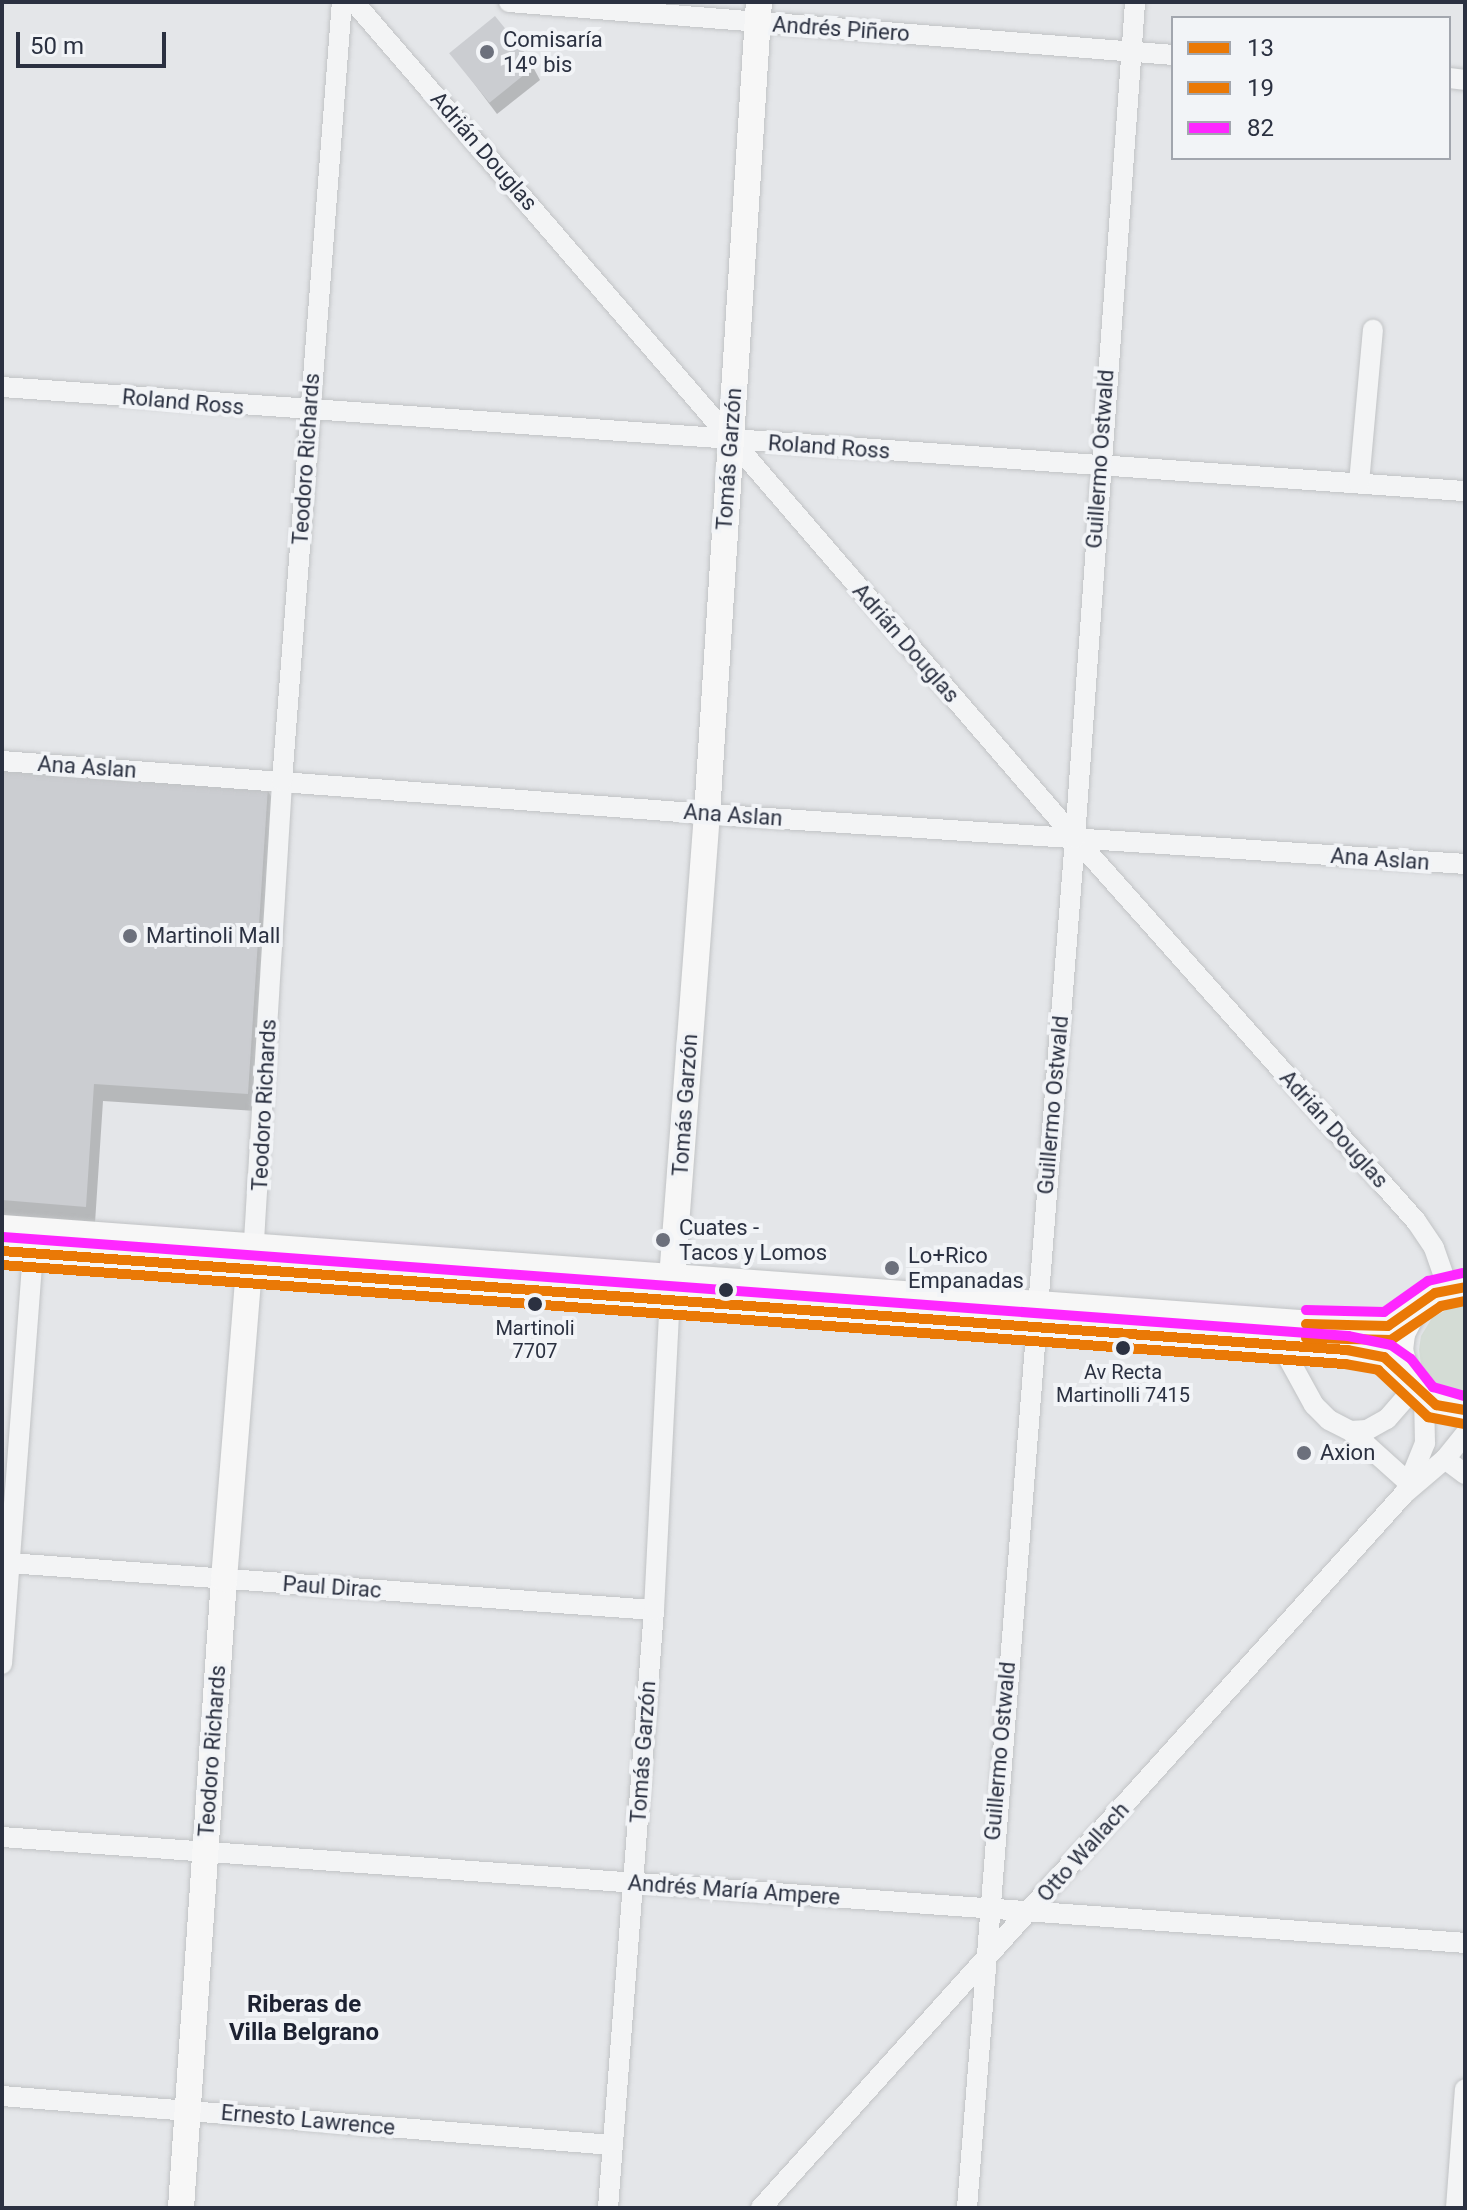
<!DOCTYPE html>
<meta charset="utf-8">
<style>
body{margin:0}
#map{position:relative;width:1467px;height:2210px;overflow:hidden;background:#e4e6e9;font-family:Roboto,sans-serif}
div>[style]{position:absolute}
.green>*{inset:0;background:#d4dcd5}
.shadow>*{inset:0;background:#0003}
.building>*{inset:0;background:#cbcdd1;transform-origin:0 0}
.roads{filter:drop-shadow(0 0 2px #c1c3c5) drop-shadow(0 0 2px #c1c3c5)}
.minor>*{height:20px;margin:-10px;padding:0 10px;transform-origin:10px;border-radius:10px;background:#f3f4f5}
.major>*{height:26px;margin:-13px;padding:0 13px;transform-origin:13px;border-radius:13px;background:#f7f7f7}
.bus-1>*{height:10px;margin:-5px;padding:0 5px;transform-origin:5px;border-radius:5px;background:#ea7906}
.bus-2>*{height:10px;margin:-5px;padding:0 5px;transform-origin:5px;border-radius:5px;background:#ea7906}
.bus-3>*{height:10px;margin:-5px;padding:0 5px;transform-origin:5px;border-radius:5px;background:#fe27ff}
.dots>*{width:22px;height:22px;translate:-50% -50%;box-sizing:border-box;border:4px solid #f2f4f7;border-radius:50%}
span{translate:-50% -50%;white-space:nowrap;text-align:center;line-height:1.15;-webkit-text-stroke:8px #f2f4f7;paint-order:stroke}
.bus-label{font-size:20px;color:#2b3141}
.street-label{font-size:22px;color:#2b3141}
.poi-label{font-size:22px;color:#2b3141}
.left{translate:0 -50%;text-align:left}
.neighbourhood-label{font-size:24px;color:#1d2232;font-weight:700}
.frame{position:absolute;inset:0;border:4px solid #2b3141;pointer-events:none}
.legend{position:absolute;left:1171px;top:16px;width:280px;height:144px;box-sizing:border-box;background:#f2f4f7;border:2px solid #a2a6ae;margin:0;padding:10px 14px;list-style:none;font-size:24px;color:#2b3141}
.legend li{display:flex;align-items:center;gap:16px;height:40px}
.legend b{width:40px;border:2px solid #a2a6ae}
.scale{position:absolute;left:16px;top:32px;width:150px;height:36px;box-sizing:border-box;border:4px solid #2b3141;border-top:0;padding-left:10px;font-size:24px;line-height:28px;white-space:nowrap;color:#2b3141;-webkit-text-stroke:6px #f2f4f7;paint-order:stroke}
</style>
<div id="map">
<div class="green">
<div style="clip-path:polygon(1464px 1306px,1465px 1392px,1460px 1392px,1434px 1382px,1421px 1364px,1419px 1350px,1421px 1336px,1432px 1318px,1450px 1308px)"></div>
</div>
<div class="shadow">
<div style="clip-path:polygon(451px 53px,533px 67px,540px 80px,497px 114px)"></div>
<div style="clip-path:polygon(2px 772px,267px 789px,277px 807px,257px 1111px,103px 1101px,95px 1223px,2px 1216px)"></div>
</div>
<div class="building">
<div style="left:495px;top:16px;width:64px;height:59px;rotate:51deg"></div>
<div style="clip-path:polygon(2px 770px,268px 787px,248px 1094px,94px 1084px,86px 1207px,2px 1200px)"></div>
</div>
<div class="roads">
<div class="minor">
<div style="left:354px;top:2px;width:1104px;rotate:49.22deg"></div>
<div style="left:1075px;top:838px;width:513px;rotate:48.32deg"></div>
<div style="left:1416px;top:1221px;width:32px;rotate:56deg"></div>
<div style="left:1434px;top:1248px;width:42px;rotate:70.7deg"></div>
<div style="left:509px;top:2px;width:666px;rotate:4.56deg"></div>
<div style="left:1449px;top:78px;width:16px;rotate:7deg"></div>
<div style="left:2px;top:387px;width:1467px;rotate:4.07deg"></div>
<div style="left:1359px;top:483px;width:154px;rotate:-84.8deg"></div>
<div style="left:2px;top:761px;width:707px;rotate:4.3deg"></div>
<div style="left:707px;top:814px;width:760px;rotate:3.77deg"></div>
<div style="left:253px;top:1257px;width:477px;rotate:-86.5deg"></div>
<div style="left:282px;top:781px;width:781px;rotate:-85.6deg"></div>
<div style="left:1281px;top:1345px;width:68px;rotate:61.2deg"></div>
<div style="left:1314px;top:1405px;width:21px;rotate:45deg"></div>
<div style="left:1329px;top:1420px;width:25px;rotate:27deg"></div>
<div style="left:1351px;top:1431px;width:16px;rotate:-4deg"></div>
<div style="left:1367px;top:1430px;width:23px;rotate:-29deg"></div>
<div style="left:1387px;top:1419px;width:41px;rotate:-48.9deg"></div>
<div style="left:1351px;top:1431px;width:78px;rotate:41.9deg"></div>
<div style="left:1445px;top:1459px;width:25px;rotate:37deg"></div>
<div style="left:1406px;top:1490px;width:51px;rotate:-68deg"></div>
<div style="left:1425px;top:1443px;width:46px;rotate:-91.2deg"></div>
<div style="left:9px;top:1563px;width:647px;rotate:4.17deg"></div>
<div style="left:2px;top:1664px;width:412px;rotate:-85.7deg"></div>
<div style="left:2px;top:1837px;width:1467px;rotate:4.14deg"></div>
<div style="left:2px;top:2096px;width:613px;rotate:4.59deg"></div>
<div style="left:608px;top:2208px;width:600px;rotate:-85.6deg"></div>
<div style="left:654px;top:1610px;width:311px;rotate:-87.1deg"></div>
<div style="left:761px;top:2208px;width:961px;rotate:-48deg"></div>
<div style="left:1404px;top:1494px;width:54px;rotate:-40.5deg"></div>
<div style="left:1445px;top:1459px;width:32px;rotate:-51deg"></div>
<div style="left:967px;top:2208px;width:1374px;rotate:-85.49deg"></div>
<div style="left:1075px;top:838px;width:838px;rotate:-85.89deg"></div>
<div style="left:1456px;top:2208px;width:119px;rotate:-85.7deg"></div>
</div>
<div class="major">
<div style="left:2px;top:1228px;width:1356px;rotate:4.19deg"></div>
<div style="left:1354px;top:1327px;width:34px;rotate:-2deg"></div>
<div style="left:1388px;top:1326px;width:32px;rotate:-34deg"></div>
<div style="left:2px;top:1251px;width:1349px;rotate:4.21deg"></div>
<div style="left:1347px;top:1350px;width:38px;rotate:11deg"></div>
<div style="left:1384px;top:1357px;width:30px;rotate:41deg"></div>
<div style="left:1465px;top:1287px;width:31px;rotate:169deg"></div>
<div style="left:1435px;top:1293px;width:25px;rotate:143deg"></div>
<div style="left:1415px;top:1308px;width:29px;rotate:117deg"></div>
<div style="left:1402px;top:1334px;width:16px;rotate:97deg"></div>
<div style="left:1400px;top:1350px;width:28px;rotate:75deg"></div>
<div style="left:1407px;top:1377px;width:26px;rotate:50deg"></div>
<div style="left:1424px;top:1397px;width:14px;rotate:34deg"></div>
<div style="left:1436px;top:1405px;width:29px;rotate:10deg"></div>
<div style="left:671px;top:1292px;width:479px;rotate:-85.7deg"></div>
<div style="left:707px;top:814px;width:814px;rotate:-86.34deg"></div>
<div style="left:181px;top:2208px;width:630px;rotate:-86.09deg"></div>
<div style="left:224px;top:1579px;width:311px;rotate:-85.4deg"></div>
</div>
</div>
<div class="bus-1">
<div style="left:2px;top:1251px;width:1349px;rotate:4.21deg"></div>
<div style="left:1347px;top:1350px;width:38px;rotate:11deg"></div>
<div style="left:1384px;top:1357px;width:71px;rotate:42.7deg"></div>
<div style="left:1436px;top:1405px;width:29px;rotate:10deg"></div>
<div style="left:1306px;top:1324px;width:82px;rotate:1.4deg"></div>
<div style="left:1388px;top:1326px;width:57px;rotate:-35.1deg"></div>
<div style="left:1435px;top:1293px;width:31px;rotate:-11deg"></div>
</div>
<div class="bus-2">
<div style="left:2px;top:1265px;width:1347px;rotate:4.22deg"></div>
<div style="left:1345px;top:1364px;width:34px;rotate:10deg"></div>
<div style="left:1378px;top:1370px;width:69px;rotate:43.2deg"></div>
<div style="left:1428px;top:1417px;width:36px;rotate:11deg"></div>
<div style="left:1306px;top:1338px;width:85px;rotate:1.3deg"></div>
<div style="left:1391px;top:1340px;width:60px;rotate:-34.2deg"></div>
<div style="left:1441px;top:1306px;width:25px;rotate:-12deg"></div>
</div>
<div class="bus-3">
<div style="left:3px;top:1237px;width:1349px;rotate:4.21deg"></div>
<div style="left:1348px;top:1336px;width:44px;rotate:11.8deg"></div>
<div style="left:1391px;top:1345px;width:24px;rotate:35deg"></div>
<div style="left:1411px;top:1359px;width:36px;rotate:52deg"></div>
<div style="left:1433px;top:1387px;width:33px;rotate:16deg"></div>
<div style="left:1306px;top:1310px;width:78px;rotate:1.5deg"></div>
<div style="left:1384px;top:1312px;width:54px;rotate:-35.2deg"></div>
<div style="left:1428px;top:1281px;width:35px;rotate:-13deg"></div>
</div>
<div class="dots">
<div style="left:487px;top:52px;background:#6c707c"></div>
<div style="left:130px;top:936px;background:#6c707c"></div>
<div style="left:663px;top:1240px;background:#6c707c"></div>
<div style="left:892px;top:1268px;background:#6c707c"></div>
<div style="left:726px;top:1290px;background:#2b3141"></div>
<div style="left:535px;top:1304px;background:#2b3141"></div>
<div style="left:1123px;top:1348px;background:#2b3141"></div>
<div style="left:1304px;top:1453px;background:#6c707c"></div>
</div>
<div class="bus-label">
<span style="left:535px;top:1340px">Martinoli<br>7707</span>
<span style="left:1123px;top:1384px">Av Recta<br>Martinolli 7415</span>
</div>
<div class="street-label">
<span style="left:841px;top:29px;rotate:4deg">Andrés Piñero</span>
<span style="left:484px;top:151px;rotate:49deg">Adrián Douglas</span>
<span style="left:183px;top:402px;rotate:5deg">Roland Ross</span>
<span style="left:829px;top:447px;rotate:4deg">Roland Ross</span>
<span style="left:306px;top:459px;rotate:-86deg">Teodoro Richards</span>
<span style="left:729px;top:459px;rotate:-86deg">Tomás Garzón</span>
<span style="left:1100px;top:459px;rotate:-86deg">Guillermo Ostwald</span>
<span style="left:906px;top:643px;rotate:49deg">Adrián Douglas</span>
<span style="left:87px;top:767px;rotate:4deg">Ana Aslan</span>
<span style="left:733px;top:815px;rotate:4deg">Ana Aslan</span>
<span style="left:1380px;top:859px;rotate:4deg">Ana Aslan</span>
<span style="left:264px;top:1105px;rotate:-87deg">Teodoro Richards</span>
<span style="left:685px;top:1105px;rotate:-86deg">Tomás Garzón</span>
<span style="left:1053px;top:1105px;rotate:-85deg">Guillermo Ostwald</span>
<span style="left:1334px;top:1129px;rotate:48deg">Adrián Douglas</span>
<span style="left:332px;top:1587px;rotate:4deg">Paul Dirac</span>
<span style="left:212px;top:1751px;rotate:-86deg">Teodoro Richards</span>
<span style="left:1000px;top:1751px;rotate:-85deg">Guillermo Ostwald</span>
<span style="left:643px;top:1752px;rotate:-86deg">Tomás Garzón</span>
<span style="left:1083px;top:1852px;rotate:-48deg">Otto Wallach</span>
<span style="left:734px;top:1890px;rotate:4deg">Andrés María Ampere</span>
<span style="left:308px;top:2120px;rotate:5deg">Ernesto Lawrence</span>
</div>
<div class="poi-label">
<span class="left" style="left:503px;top:52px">Comisaría<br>14º bis</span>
<span class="left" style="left:146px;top:936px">Martinoli Mall</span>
<span class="left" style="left:679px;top:1240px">Cuates -<br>Tacos y Lomos</span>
<span class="left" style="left:908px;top:1268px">Lo+Rico<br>Empanadas</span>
<span class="left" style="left:1320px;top:1453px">Axion</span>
</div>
<div class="neighbourhood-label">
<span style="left:304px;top:2019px">Riberas de<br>Villa Belgrano</span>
</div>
<div class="frame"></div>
<ul class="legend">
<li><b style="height:10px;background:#ea7906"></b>13</li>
<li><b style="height:10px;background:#ea7906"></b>19</li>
<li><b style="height:10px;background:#fe27ff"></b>82</li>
</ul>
<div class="scale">50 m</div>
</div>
